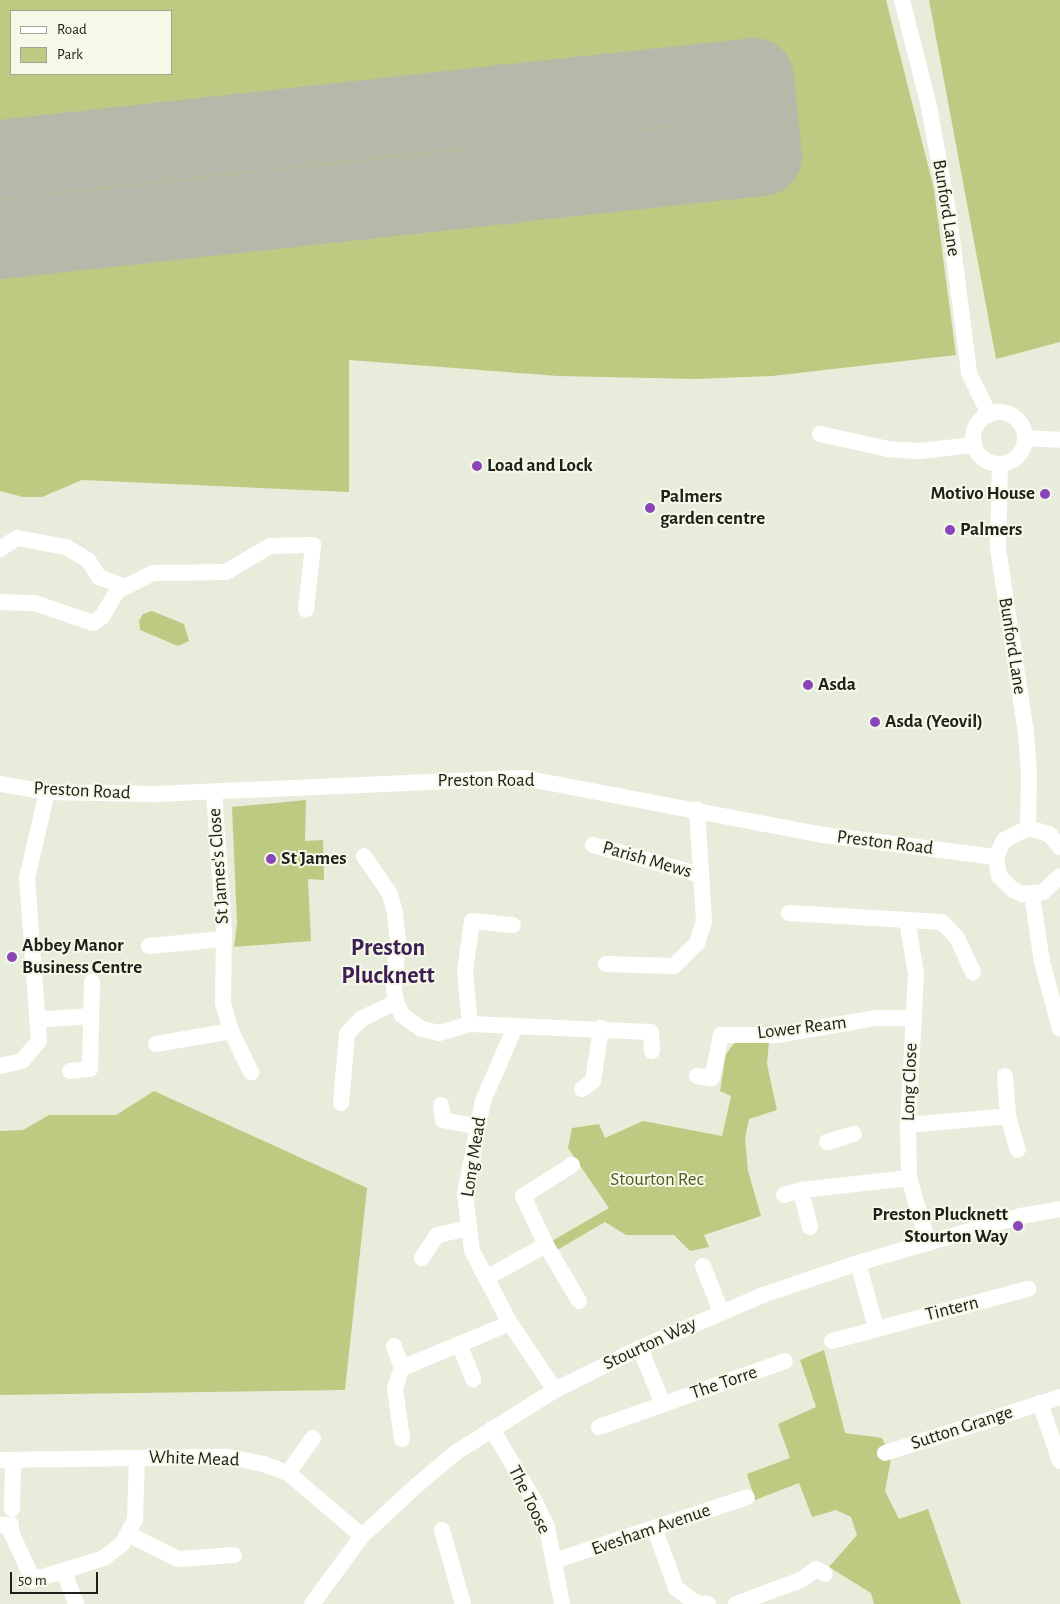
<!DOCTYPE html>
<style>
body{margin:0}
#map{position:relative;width:1060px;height:1604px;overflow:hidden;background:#e8ecdb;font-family:"Alegreya Sans",sans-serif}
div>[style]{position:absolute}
.green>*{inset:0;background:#bccb81}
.runway>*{height:79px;margin:-39.5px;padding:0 39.5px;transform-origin:39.5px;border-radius:39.5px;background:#b6b8aa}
.minor>*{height:16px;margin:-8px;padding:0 8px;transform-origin:8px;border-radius:8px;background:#fff}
.minor>.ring{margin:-8px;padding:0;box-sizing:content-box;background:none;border:16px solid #fff;border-radius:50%}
.dots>*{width:14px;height:14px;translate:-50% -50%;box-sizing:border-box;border:2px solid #f5f9e8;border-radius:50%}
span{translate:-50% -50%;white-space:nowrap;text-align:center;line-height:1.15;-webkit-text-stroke:4px #f5f9e8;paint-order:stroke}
.street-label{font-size:19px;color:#20211b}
.poi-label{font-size:19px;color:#20211b;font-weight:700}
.left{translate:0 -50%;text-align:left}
.right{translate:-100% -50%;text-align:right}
.park-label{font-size:19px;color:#515b21}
.district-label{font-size:24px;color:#3f1d55;font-weight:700}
.legend{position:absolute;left:10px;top:10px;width:162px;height:65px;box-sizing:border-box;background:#f5f9e8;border:1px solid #a0a396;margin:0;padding:6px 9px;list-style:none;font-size:15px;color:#20211b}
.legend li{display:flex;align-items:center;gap:10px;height:25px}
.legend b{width:25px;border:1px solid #a0a396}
.scale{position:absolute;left:10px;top:1572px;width:88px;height:22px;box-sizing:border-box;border:2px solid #20211b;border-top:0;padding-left:6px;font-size:15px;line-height:18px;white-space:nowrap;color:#20211b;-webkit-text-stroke:4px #f5f9e8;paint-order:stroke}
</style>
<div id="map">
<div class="green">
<div style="clip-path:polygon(evenodd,0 0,886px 0,934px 189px,956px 355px,772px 376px,696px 379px,558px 376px,349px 360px,349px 492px,82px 480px,42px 497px,23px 497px,0 491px,0 0,11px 11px,171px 11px,171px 74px,11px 74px,11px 11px)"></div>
<div style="clip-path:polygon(929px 0,1060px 0,1060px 342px,996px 359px)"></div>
<div style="clip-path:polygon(152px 611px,184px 624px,189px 641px,178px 646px,140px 630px,139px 621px,143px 614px)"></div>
<div style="clip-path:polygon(306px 800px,305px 841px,323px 840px,324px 880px,308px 879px,311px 941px,234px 947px,237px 923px,232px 807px)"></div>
<div style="clip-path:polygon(736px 1041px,769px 1041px,767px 1064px,777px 1110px,749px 1119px,745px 1139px,748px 1171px,761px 1216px,704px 1235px,709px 1247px,690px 1251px,674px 1235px,626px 1235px,605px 1222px,557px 1250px,552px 1241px,609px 1208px,568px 1148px,572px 1128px,599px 1124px,605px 1138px,643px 1121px,722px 1136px,731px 1096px,720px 1091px,726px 1054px)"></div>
<div style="clip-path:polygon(154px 1091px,367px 1188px,345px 1390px,0 1395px,0 1131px,23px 1130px,49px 1115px,116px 1115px)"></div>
<div style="clip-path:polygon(824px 1350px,845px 1433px,882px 1438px,891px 1459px,885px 1491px,899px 1519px,928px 1509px,961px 1604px,874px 1604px,871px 1593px,829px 1567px,857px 1535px,851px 1517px,836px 1510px,812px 1517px,799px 1483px,755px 1500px,747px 1474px,790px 1458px,778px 1424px,816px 1407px,800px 1360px)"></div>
</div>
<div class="runway">
<div style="left:754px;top:77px;width:79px;rotate:84.2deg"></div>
<div style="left:762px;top:156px;width:252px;rotate:173.9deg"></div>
<div style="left:511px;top:183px;width:80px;rotate:-96.5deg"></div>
<div style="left:502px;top:104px;width:253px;rotate:-6.1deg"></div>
<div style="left:0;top:159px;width:505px;rotate:-6.25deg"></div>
<div style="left:502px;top:104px;width:80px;rotate:83.5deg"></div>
<div style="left:511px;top:183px;width:514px;rotate:173.75deg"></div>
</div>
<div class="minor">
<div style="left:902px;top:0;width:110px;rotate:75.8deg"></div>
<div style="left:929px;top:107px;width:111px;rotate:79.6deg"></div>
<div style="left:949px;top:216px;width:158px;rotate:82.7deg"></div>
<div style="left:969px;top:373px;width:46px;rotate:64deg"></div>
<div class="ring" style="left:973px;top:412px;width:36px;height:36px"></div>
<div style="left:820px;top:434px;width:70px;rotate:12.4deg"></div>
<div style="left:888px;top:449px;width:32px;rotate:4deg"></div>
<div style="left:920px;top:451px;width:54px;rotate:-6.3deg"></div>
<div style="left:1025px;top:438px;width:35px;rotate:3deg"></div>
<div style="left:1000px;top:464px;width:84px;rotate:91.4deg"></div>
<div style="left:998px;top:548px;width:187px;rotate:81.4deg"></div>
<div style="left:1026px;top:733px;width:41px;rotate:85.8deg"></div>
<div style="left:1029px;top:774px;width:54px;rotate:91.1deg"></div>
<div style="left:0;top:549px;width:20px;rotate:-33deg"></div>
<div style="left:17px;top:538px;width:50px;rotate:10.4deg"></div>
<div style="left:66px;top:547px;width:26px;rotate:31deg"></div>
<div style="left:88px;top:560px;width:20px;rotate:57deg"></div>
<div style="left:99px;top:577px;width:26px;rotate:21deg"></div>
<div style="left:0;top:602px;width:35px;rotate:2deg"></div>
<div style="left:35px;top:603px;width:61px;rotate:19deg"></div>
<div style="left:93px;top:623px;width:11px;rotate:-34deg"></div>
<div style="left:102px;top:617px;width:30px;rotate:-60deg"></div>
<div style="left:117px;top:591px;width:40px;rotate:-26.6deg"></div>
<div style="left:153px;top:573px;width:73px;rotate:-0.8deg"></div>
<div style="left:226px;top:572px;width:51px;rotate:-30.6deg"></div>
<div style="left:270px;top:546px;width:43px;rotate:-1.3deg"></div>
<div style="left:313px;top:545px;width:65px;rotate:96.1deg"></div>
<div style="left:0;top:784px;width:48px;rotate:9.7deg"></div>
<div style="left:47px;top:792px;width:108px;rotate:1.1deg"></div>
<div style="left:155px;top:794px;width:369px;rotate:-2.5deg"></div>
<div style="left:524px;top:778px;width:305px;rotate:10.8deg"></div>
<div style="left:824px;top:835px;width:173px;rotate:7.3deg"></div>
<div style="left:214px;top:793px;width:137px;rotate:85.8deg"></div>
<div style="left:224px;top:930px;width:73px;rotate:90.8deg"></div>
<div style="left:223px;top:1003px;width:29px;rotate:74deg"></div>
<div style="left:231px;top:1031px;width:46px;rotate:64deg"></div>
<div style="left:593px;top:845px;width:112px;rotate:15.5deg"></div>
<div style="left:1060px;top:847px;width:17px;rotate:-130deg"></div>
<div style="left:1049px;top:834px;width:22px;rotate:-164deg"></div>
<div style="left:1028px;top:828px;width:27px;rotate:153deg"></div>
<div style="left:1004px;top:840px;width:19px;rotate:115deg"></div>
<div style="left:996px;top:857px;width:19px;rotate:81deg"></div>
<div style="left:999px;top:876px;width:20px;rotate:45deg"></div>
<div style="left:1013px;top:890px;width:10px;rotate:24deg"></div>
<div style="left:1022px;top:894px;width:21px;rotate:-5deg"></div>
<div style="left:1043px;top:892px;width:23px;rotate:-43deg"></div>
<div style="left:364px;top:856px;width:46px;rotate:55.6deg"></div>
<div style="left:390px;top:894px;width:20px;rotate:75deg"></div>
<div style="left:395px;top:913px;width:27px;rotate:84deg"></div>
<div style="left:398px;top:940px;width:49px;rotate:94.7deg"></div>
<div style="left:394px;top:989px;width:13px;rotate:81deg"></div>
<div style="left:1032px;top:895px;width:68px;rotate:81.5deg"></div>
<div style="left:1042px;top:962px;width:69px;rotate:75deg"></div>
<div style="left:789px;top:913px;width:153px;rotate:3.4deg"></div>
<div style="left:942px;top:922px;width:22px;rotate:47deg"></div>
<div style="left:957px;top:938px;width:38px;rotate:65deg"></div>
<div style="left:907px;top:920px;width:55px;rotate:80.5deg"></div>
<div style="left:916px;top:974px;width:151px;rotate:93deg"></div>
<div style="left:908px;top:1125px;width:53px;rotate:88.9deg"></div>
<div style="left:909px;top:1178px;width:68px;rotate:73.7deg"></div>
<div style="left:149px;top:946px;width:75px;rotate:-5.3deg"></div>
<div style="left:606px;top:964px;width:68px;rotate:1.7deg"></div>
<div style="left:674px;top:966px;width:33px;rotate:-45deg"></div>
<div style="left:697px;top:943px;width:23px;rotate:-72deg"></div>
<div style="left:704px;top:921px;width:112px;rotate:-93.6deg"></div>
<div style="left:37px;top:1020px;width:54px;rotate:-4.2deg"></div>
<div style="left:470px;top:1024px;width:53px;rotate:-95.4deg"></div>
<div style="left:465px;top:971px;width:50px;rotate:-82deg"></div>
<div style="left:472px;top:921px;width:41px;rotate:5.6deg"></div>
<div style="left:515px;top:1027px;width:81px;rotate:113.4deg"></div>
<div style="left:483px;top:1101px;width:95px;rotate:101deg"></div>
<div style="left:465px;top:1194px;width:57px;rotate:83deg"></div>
<div style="left:472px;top:1251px;width:81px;rotate:62.2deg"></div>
<div style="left:510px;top:1323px;width:81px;rotate:56.1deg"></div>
<div style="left:156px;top:1044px;width:76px;rotate:-9.8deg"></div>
<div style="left:0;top:1066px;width:23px;rotate:-13deg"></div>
<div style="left:22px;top:1061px;width:26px;rotate:-50deg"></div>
<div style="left:39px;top:1041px;width:163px;rotate:-94.2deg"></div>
<div style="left:27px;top:878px;width:88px;rotate:-76.9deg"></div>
<div style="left:70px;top:1071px;width:20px;rotate:-6deg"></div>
<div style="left:90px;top:1069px;width:87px;rotate:-88.7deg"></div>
<div style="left:697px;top:1076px;width:15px;rotate:8deg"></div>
<div style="left:712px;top:1078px;width:44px;rotate:-78.2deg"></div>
<div style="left:721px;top:1035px;width:56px"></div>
<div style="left:777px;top:1035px;width:100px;rotate:-9.7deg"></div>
<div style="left:876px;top:1018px;width:36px"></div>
<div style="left:1005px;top:1076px;width:40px;rotate:85.7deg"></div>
<div style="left:1008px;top:1116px;width:35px;rotate:74deg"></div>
<div style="left:582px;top:1089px;width:14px;rotate:-36deg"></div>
<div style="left:593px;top:1081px;width:54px;rotate:-81.4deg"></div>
<div style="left:341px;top:1103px;width:69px;rotate:-85deg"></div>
<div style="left:347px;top:1034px;width:21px;rotate:-47deg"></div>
<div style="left:361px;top:1019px;width:39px;rotate:-26deg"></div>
<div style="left:396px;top:1002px;width:14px;rotate:65deg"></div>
<div style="left:402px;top:1015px;width:10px;rotate:37deg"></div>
<div style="left:410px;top:1021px;width:14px;rotate:34deg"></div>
<div style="left:422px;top:1029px;width:17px;rotate:13deg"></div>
<div style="left:439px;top:1033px;width:32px;rotate:-16deg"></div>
<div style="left:470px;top:1024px;width:181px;rotate:2.5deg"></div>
<div style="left:651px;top:1032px;width:19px;rotate:87deg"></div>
<div style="left:441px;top:1105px;width:15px;rotate:82deg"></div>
<div style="left:443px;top:1120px;width:36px;rotate:11deg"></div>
<div style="left:908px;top:1125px;width:100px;rotate:-5.1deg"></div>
<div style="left:827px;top:1142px;width:28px;rotate:-17deg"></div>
<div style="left:572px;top:1165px;width:58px;rotate:147.7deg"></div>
<div style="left:523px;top:1196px;width:54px;rotate:64.9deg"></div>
<div style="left:546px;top:1245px;width:65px;rotate:59.5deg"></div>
<div style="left:784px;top:1195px;width:18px;rotate:-16deg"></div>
<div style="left:810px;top:1227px;width:38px;rotate:-104deg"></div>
<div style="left:801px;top:1190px;width:109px;rotate:-6.3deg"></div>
<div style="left:422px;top:1258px;width:27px;rotate:-57deg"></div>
<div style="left:437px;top:1235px;width:33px;rotate:-12deg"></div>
<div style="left:858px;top:1263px;width:67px;rotate:74.5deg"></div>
<div style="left:703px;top:1266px;width:49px;rotate:68.6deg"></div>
<div style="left:486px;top:1278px;width:68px;rotate:-28.8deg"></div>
<div style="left:832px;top:1341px;width:203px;rotate:-14.9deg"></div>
<div style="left:459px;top:1344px;width:38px;rotate:68deg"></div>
<div style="left:394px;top:1346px;width:23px;rotate:70deg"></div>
<div style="left:640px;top:1348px;width:61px;rotate:67.7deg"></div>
<div style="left:1040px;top:1403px;width:61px;rotate:71deg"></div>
<div style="left:599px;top:1427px;width:197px;rotate:-19.5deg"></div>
<div style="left:492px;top:1429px;width:87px;rotate:59.6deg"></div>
<div style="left:536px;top:1504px;width:26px;rotate:65deg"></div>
<div style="left:547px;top:1528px;width:77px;rotate:78.8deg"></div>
<div style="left:402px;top:1439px;width:51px;rotate:-97.8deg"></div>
<div style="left:395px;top:1388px;width:21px;rotate:-71deg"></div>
<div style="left:402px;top:1368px;width:117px;rotate:-22.6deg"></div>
<div style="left:885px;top:1453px;width:184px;rotate:-17.7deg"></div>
<div style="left:0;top:1460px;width:228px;rotate:-0.8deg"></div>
<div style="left:228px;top:1457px;width:36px;rotate:11deg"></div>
<div style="left:263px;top:1464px;width:27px;rotate:20deg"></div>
<div style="left:288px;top:1473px;width:97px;rotate:40.4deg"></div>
<div style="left:288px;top:1473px;width:43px;rotate:-54.5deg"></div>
<div style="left:12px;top:1509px;width:49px;rotate:-88.8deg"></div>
<div style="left:0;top:1525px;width:11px"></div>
<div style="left:11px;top:1525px;width:7px;rotate:90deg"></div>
<div style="left:11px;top:1532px;width:53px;rotate:65.4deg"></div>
<div style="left:33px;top:1580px;width:74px;rotate:-17.2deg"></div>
<div style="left:104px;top:1558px;width:23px;rotate:-38deg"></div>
<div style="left:122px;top:1544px;width:27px;rotate:-62deg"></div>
<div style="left:135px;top:1520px;width:62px;rotate:-88.2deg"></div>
<div style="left:442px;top:1530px;width:77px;rotate:74.2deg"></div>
<div style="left:655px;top:1530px;width:62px;rotate:70.1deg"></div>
<div style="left:676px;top:1588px;width:25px;rotate:37deg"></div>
<div style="left:696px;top:1603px;width:12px;rotate:5deg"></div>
<div style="left:128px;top:1534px;width:56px;rotate:26.6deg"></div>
<div style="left:178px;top:1559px;width:56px;rotate:-4.1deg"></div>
<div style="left:554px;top:1561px;width:203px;rotate:-18.3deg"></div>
<div style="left:64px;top:1572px;width:34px;rotate:69deg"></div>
<div style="left:312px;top:1604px;width:84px;rotate:-53.7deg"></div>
<div style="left:362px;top:1536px;width:74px;rotate:-42.8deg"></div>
<div style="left:416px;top:1486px;width:51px;rotate:-40.2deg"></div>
<div style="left:455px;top:1453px;width:118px;rotate:-32.2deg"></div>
<div style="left:555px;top:1390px;width:95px;rotate:-26.3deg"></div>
<div style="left:640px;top:1348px;width:134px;rotate:-23.3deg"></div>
<div style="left:763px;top:1295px;width:100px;rotate:-18.6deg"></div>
<div style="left:858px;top:1263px;width:170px;rotate:-16.1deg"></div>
<div style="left:1021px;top:1216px;width:40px;rotate:-10deg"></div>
<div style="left:736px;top:1604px;width:69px;rotate:-20.3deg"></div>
<div style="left:801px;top:1580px;width:19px;rotate:-36deg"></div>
<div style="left:816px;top:1569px;width:10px;rotate:29deg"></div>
</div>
<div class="dots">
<div style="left:477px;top:466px;background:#8b45b9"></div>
<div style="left:1045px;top:494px;background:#8b45b9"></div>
<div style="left:650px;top:508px;background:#8b45b9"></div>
<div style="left:950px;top:530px;background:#8b45b9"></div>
<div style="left:808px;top:685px;background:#8b45b9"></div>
<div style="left:875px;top:722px;background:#8b45b9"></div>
<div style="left:271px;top:859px;background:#8b45b9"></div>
<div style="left:12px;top:957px;background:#8b45b9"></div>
<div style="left:1018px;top:1226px;background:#8b45b9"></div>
</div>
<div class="street-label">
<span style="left:946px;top:208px;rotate:81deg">Bunford Lane</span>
<span style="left:1012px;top:646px;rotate:81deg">Bunford Lane</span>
<span style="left:486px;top:781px">Preston Road</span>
<span style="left:82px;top:791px;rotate:3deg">Preston Road</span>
<span style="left:885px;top:843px;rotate:7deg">Preston Road</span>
<span style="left:647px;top:860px;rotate:16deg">Parish Mews</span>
<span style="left:219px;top:866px;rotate:-94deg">St James's Close</span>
<span style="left:802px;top:1028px;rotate:-7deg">Lower Ream</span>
<span style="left:910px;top:1082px;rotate:-88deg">Long Close</span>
<span style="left:474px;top:1157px;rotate:-81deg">Long Mead</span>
<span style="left:952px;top:1309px;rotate:-14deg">Tintern</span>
<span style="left:650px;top:1344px;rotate:-25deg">Stourton Way</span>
<span style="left:724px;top:1383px;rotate:-19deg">The Torre</span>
<span style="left:962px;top:1428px;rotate:-18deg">Sutton Grange</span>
<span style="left:194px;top:1459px;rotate:2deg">White Mead</span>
<span style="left:529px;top:1500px;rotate:64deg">The Toose</span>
<span style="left:651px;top:1530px;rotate:-19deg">Evesham Avenue</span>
</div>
<div class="poi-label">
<span class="left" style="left:487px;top:466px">Load and Lock</span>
<span class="right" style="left:1035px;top:494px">Motivo House</span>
<span class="left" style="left:660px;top:508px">Palmers<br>garden centre</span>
<span class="left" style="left:960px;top:530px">Palmers</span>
<span class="left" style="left:818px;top:685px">Asda</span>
<span class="left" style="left:885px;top:722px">Asda (Yeovil)</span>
<span class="left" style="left:281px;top:859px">St James</span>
<span class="left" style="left:22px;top:957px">Abbey Manor<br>Business Centre</span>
<span class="right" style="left:1008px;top:1226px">Preston Plucknett<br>Stourton Way</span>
</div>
<div class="park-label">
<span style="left:657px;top:1180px">Stourton Rec</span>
</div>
<div class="district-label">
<span style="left:388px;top:963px">Preston<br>Plucknett</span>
</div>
<ul class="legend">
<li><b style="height:6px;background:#fff"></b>Road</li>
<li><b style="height:14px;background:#bccb81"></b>Park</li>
</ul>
<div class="scale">50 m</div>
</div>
